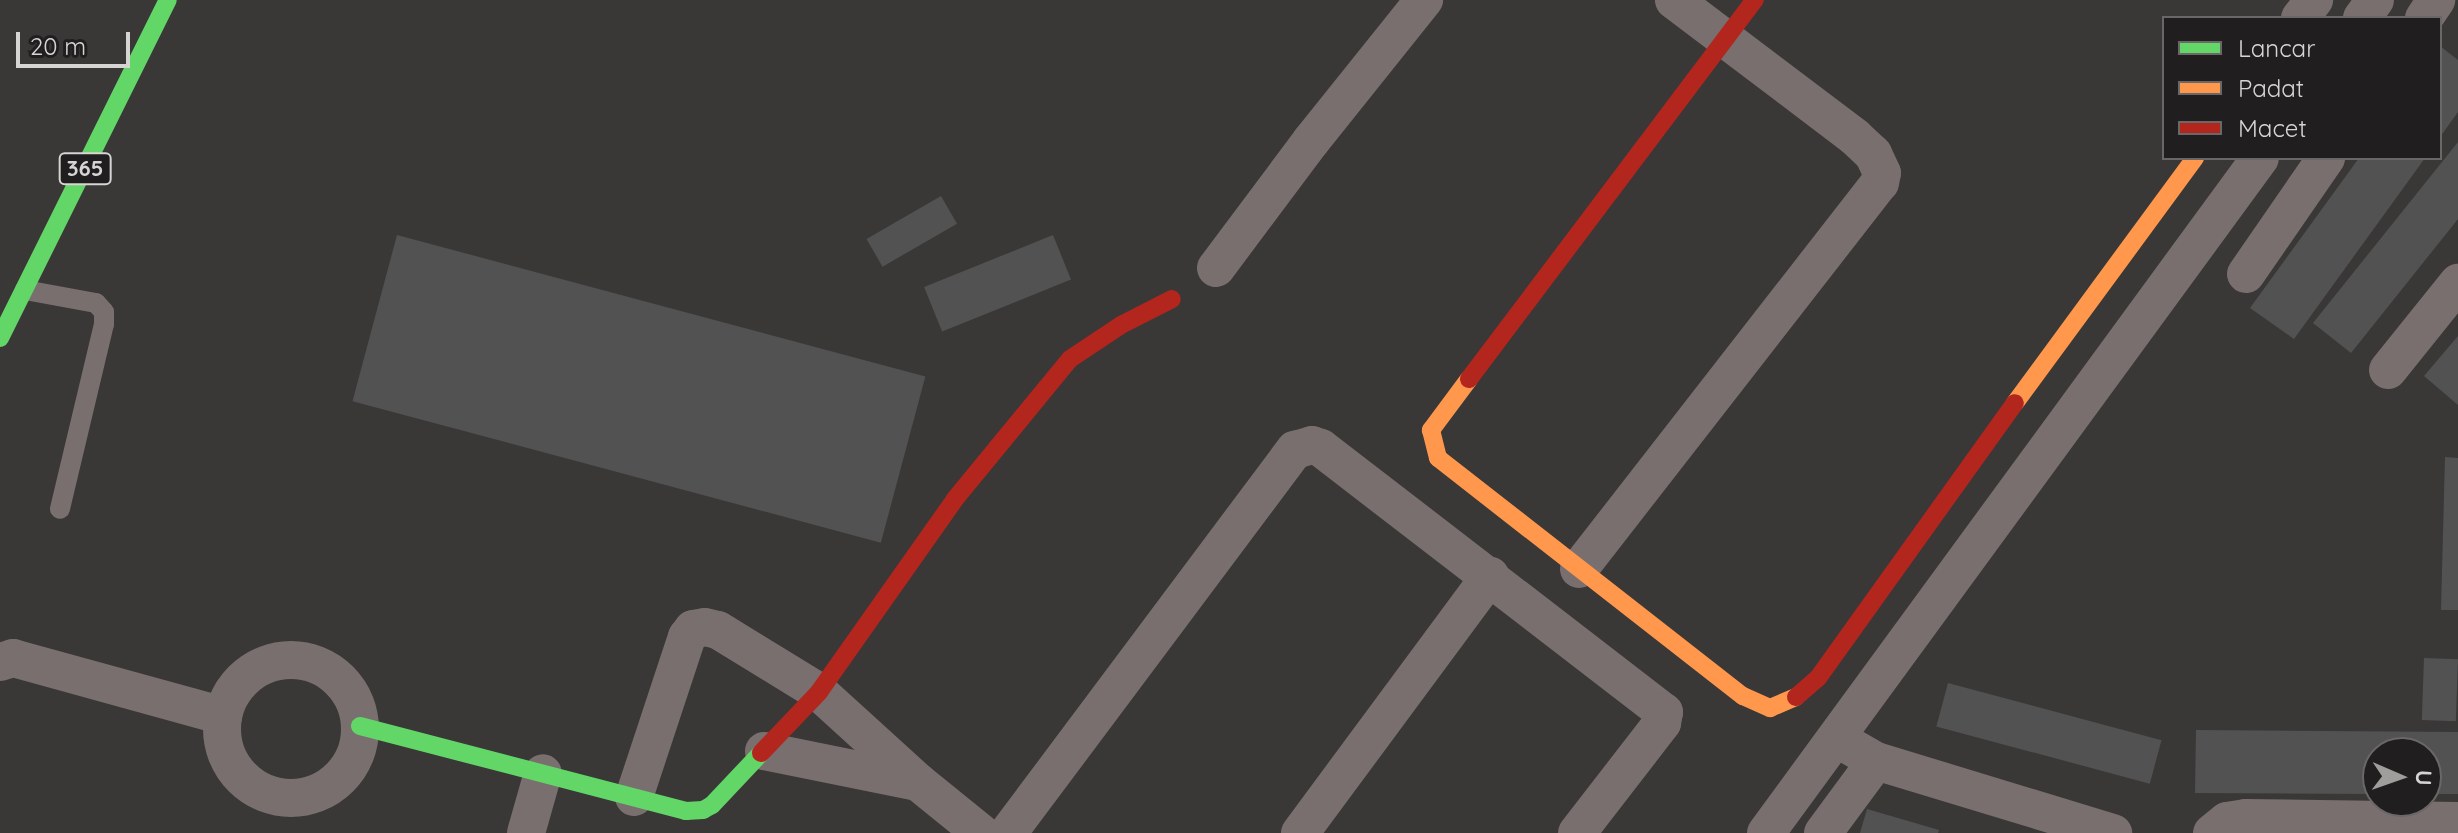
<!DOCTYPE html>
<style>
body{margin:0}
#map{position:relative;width:2458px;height:833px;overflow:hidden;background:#3a3737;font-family:Quicksand,sans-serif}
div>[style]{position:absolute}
.building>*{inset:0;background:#535252;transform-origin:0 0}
.lane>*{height:20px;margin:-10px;padding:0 10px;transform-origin:10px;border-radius:10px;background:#786f6e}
.street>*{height:38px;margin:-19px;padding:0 19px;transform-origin:19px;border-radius:19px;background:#786f6e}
.street>.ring{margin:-19px;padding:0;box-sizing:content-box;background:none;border:38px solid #786f6e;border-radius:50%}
.fast>*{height:18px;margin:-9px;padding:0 9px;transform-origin:9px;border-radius:9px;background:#63d668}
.slow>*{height:18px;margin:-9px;padding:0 9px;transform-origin:9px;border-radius:9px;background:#ff974d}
.jam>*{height:18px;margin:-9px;padding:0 9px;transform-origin:9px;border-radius:9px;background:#b3261e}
span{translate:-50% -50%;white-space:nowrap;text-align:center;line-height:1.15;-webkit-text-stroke:6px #201e1e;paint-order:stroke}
.shield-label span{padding:2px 6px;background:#201e1e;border:2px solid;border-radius:6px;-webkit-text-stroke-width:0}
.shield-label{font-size:22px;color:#d7d4d4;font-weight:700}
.legend{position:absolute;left:2162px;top:16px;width:280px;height:144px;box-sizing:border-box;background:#201e1e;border:2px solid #696767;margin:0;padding:10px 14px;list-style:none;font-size:24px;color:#d7d4d4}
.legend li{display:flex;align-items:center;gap:16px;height:40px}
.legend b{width:40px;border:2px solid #696767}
.north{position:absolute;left:2362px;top:737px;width:80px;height:80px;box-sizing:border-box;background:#201e1e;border:2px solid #696767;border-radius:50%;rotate:92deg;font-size:22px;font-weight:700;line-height:32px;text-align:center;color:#d7d4d4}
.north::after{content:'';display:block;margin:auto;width:28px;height:36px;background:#a09d9d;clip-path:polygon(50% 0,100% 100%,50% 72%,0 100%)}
.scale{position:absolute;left:16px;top:32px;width:114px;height:36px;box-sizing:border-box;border:4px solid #d7d4d4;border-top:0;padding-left:10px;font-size:24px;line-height:28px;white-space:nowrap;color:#d7d4d4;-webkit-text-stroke:6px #201e1e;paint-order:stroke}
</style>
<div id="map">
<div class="building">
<div style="clip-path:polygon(2440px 46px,2458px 60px,2458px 112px,2440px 137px)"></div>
<div style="clip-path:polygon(2458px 142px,2458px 219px,2351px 353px,2313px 323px)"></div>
<div style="clip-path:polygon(2359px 158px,2425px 158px,2294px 339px,2250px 308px)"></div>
<div style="left:941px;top:196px;width:32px;height:86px;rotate:60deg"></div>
<div style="left:397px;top:235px;width:547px;height:172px;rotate:15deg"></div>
<div style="left:1053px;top:235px;width:48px;height:139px;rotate:68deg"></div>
<div style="clip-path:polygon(2458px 336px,2458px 405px,2424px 376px)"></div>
<div style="clip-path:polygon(2445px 457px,2458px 458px,2458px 610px,2441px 610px)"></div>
<div style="left:2424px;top:658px;width:34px;height:62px;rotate:2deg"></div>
<div style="left:1948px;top:683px;width:221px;height:45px;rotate:15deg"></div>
<div style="clip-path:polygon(2196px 730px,2458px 732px,2458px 794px,2426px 794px,2426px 753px,2378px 753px,2378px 794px,2195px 793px)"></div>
<div style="clip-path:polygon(1867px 809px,1939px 830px,1938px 833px,1860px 833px)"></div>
</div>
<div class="lane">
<div style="left:25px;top:290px;width:72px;rotate:10.4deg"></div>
<div style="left:96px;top:303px;width:12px;rotate:48deg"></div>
<div style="left:104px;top:312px;width:12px;rotate:90deg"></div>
<div style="left:104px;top:324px;width:190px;rotate:103.4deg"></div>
</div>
<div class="street">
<div style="left:2300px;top:18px;width:23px;rotate:-52deg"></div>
<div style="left:2362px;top:18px;width:22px;rotate:-54deg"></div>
<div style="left:2424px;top:18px;width:22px;rotate:-56deg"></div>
<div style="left:1216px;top:268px;width:159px;rotate:-53.2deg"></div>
<div style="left:1311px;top:141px;width:181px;rotate:-51.3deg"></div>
<div style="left:2246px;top:274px;width:141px;rotate:-55.4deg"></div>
<div style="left:2388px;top:370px;width:112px;rotate:-51.2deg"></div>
<div style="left:1579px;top:569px;width:489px;rotate:-52.1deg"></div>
<div style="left:1880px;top:183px;width:10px;rotate:-79deg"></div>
<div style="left:1882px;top:173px;width:21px;rotate:-115deg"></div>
<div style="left:1873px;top:154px;width:25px;rotate:-137deg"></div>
<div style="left:1855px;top:137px;width:227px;rotate:-142.9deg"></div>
<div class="ring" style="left:222px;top:660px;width:100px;height:100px"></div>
<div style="left:0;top:662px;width:14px;rotate:-17deg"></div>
<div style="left:13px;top:658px;width:218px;rotate:15.4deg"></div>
<div style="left:1836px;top:738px;width:46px;rotate:29.9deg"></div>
<div style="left:1876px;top:761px;width:248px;rotate:16.9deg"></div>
<div style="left:764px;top:751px;width:157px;rotate:11.4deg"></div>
<div style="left:634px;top:797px;width:169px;rotate:-71.7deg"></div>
<div style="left:687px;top:637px;width:10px;rotate:-53deg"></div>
<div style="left:693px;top:629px;width:12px;rotate:-9deg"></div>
<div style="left:705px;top:627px;width:13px;rotate:13deg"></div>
<div style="left:718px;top:630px;width:119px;rotate:31.5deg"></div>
<div style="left:819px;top:692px;width:134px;rotate:42.3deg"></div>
<div style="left:918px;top:782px;width:81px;rotate:39deg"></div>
<div style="left:526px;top:833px;width:62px;rotate:-74.2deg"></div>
<div style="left:1008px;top:833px;width:479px;rotate:-53.2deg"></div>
<div style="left:1295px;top:450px;width:18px;rotate:-16deg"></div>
<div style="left:1312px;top:445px;width:9px;rotate:18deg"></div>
<div style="left:1321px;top:448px;width:433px;rotate:37.6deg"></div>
<div style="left:1664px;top:712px;width:11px;rotate:100deg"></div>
<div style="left:1662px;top:723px;width:139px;rotate:127.7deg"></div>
<div style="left:1300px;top:833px;width:320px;rotate:-53.5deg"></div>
<div style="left:1766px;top:833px;width:836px;rotate:-53.8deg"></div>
<div style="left:1823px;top:833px;width:89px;rotate:-53.6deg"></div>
<div style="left:2212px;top:833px;width:19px;rotate:-39deg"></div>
<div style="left:2227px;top:821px;width:19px;rotate:-9deg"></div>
<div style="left:2246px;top:818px;width:212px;rotate:0.8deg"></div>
</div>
<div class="fast">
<div style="left:0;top:338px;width:377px;rotate:-63.6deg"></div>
<div style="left:360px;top:726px;width:337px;rotate:14.6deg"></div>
<div style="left:686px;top:811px;width:17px;rotate:-3deg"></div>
<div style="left:703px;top:810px;width:10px;rotate:-29deg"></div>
<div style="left:712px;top:805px;width:71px;rotate:-46.7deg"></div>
</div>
<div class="slow">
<div style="left:1469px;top:379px;width:64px;rotate:126.7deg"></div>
<div style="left:1431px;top:430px;width:29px;rotate:76deg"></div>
<div style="left:1438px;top:458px;width:387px;rotate:38deg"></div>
<div style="left:1743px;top:696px;width:30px;rotate:24deg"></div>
<div style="left:1770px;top:708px;width:28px;rotate:-23deg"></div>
<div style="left:2015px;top:403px;width:304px;rotate:-53.7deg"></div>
</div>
<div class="jam">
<div style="left:1469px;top:379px;width:475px;rotate:-53deg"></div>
<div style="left:1796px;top:697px;width:29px;rotate:-41deg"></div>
<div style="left:1818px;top:678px;width:338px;rotate:-54.4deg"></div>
<div style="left:761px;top:753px;width:84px;rotate:-46.4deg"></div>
<div style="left:819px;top:692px;width:236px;rotate:-54.8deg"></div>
<div style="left:955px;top:499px;width:181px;rotate:-50.6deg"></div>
<div style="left:1070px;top:359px;width:61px;rotate:-33.7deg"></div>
<div style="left:1121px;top:325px;width:57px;rotate:-27deg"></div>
</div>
<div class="shield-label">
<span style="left:85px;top:169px">365</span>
</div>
<ul class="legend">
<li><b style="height:10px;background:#63d668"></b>Lancar</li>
<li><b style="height:10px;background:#ff974d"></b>Padat</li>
<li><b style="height:10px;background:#b3261e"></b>Macet</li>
</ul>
<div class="north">U</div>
<div class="scale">20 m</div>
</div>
